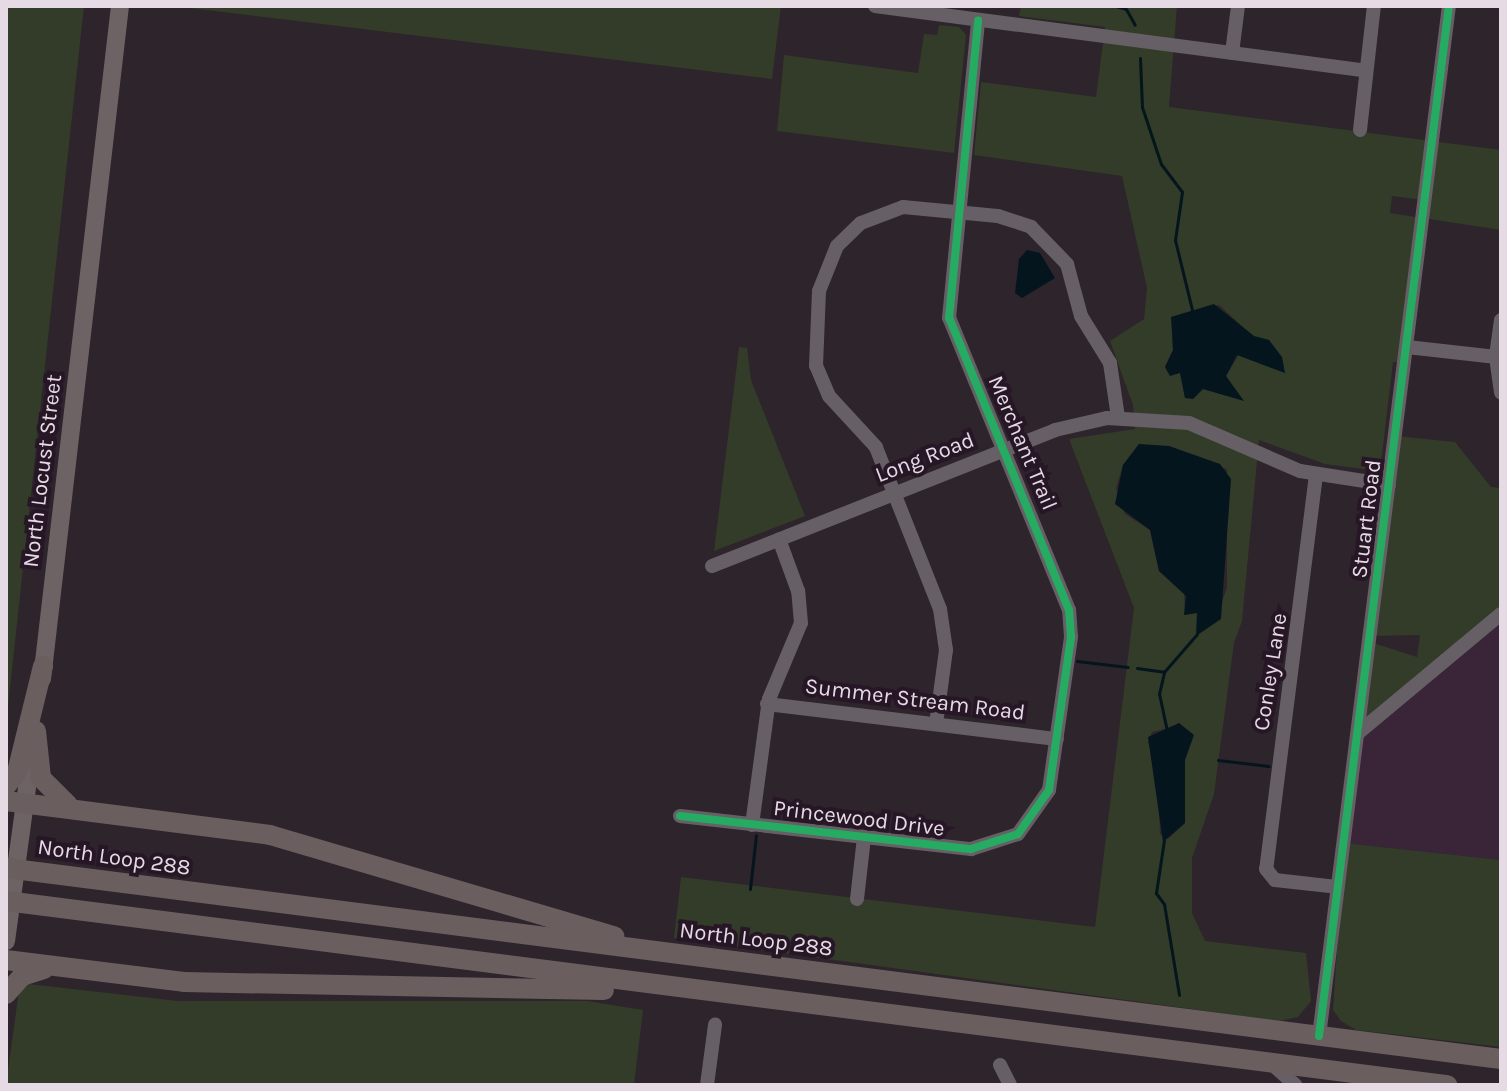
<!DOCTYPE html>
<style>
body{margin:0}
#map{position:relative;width:1507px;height:1091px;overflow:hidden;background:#2e242c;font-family:Karla,sans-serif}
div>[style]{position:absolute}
.built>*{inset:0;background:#392537}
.green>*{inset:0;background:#323c29}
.water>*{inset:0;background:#05151e}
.stream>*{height:3px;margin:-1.5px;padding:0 1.5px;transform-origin:1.5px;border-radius:1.5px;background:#05151e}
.minor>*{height:14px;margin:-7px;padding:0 7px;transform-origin:7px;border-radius:7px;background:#665f65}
.major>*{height:18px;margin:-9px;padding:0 9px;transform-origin:9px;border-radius:9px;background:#6d6264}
.highway>*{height:20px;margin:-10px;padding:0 10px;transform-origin:10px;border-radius:10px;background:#6a5e5f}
.cycleway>*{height:8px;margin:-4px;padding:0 4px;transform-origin:4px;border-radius:4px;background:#26ab63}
span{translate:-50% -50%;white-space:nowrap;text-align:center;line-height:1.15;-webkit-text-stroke:8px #271726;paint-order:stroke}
.street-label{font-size:22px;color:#e6dbe5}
.frame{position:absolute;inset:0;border:8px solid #e6dbe5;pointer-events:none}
</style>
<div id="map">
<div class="built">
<div style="clip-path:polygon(1501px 614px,1501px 860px,1344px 843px,1358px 733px)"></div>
</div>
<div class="green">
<div style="clip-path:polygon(6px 6px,84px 6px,6px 725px)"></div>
<div style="clip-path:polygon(173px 6px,781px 6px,772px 79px)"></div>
<div style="clip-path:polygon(evenodd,1021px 6px,1177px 6px,1169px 107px,1501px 150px,1501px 230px,1423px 218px,1405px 362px,1393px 362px,1381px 463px,1372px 470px,1325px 464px,1259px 440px,1242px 621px,1234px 643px,1214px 794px,1192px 858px,1192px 913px,1205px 941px,1306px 953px,1311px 1001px,1298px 1017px,1279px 1021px,674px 938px,681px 877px,1095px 927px,1134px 608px,1069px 439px,1135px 429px,1133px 405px,1110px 341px,1144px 319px,1147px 288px,1122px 176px,974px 155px,981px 82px,1096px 97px,1105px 27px,1019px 16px,1021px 6px,1392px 196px,1424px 200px,1422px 218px,1390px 213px,1392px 196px,1021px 6px,1219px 305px,1254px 337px,1269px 340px,1285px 373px,1240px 353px,1226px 376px,1240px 399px,1203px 389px,1185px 398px,1180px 373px,1168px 373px,1165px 367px,1173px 350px,1172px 317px,1219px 305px,1021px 6px,1139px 444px,1227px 469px,1227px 587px,1216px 620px,1198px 634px,1197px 613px,1185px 615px,1184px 591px,1159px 571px,1150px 530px,1125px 514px,1116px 488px,1123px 465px,1139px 444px,1021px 6px,1176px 726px,1192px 739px,1185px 760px,1185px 823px,1168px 839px,1160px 834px,1158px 775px,1148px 742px,1152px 732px,1176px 726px)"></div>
<div style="clip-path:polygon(939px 25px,959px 27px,966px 35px,954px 153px,777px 131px,784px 55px,918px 73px,924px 34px,937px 35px)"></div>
<div style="clip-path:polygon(739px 347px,747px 348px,751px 380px,805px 516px,714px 551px)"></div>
<div style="clip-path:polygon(1396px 436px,1455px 442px,1491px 487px,1501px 488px,1501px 614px,1358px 733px,1370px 642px,1417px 657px,1420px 635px,1370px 636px)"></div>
<div style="clip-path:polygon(1344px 843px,1501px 860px,1501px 1047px,1356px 1030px,1341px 1021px,1333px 1010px)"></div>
<div style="clip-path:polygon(20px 983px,178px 1001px,587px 1001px,643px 1010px,634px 1085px,6px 1085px)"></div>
</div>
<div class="water">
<div style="clip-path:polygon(1027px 250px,1040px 253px,1055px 278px,1022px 298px,1015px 293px,1019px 259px)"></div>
<div style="clip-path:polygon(1214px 304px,1254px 336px,1269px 340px,1282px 357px,1285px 373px,1237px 355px,1226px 376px,1244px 401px,1203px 389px,1193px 399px,1185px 398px,1180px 373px,1170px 376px,1165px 367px,1173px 350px,1171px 317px)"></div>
<div style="clip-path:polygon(1139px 444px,1169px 446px,1220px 464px,1231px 479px,1221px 619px,1196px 636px,1197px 613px,1184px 615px,1186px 596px,1159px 571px,1150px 530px,1115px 504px,1123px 465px)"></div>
<div style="clip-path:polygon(1179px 723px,1194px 735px,1185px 760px,1185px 823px,1163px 842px,1148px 737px)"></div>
</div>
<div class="stream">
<div style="left:1116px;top:6px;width:10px;rotate:17deg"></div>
<div style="left:1126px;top:9px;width:18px;rotate:61deg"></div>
<div style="left:1140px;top:58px;width:49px;rotate:87.7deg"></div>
<div style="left:1142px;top:107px;width:60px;rotate:71.6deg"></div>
<div style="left:1161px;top:164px;width:35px;rotate:53deg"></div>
<div style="left:1182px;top:192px;width:49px;rotate:98.3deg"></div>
<div style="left:1175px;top:240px;width:76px;rotate:76.3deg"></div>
<div style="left:1077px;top:661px;width:51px;rotate:6.7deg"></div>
<div style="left:1137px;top:668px;width:27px;rotate:8deg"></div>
<div style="left:1167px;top:731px;width:38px;rotate:-102deg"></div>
<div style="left:1159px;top:694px;width:23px;rotate:-77deg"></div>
<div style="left:1164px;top:672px;width:50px;rotate:-49deg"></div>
<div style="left:1218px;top:760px;width:51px;rotate:6.7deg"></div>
<div style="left:1164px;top:840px;width:54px;rotate:98.6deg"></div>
<div style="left:1156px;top:893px;width:14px;rotate:54deg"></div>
<div style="left:1164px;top:904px;width:92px;rotate:80.6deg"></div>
<div style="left:750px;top:889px;width:54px;rotate:-83.7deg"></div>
</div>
<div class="minor">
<div style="left:875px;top:6px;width:495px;rotate:7.5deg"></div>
<div style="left:1232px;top:53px;width:47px;rotate:-82.7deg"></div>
<div style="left:1360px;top:130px;width:125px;rotate:-83.6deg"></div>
<div style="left:1501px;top:320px;width:37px;rotate:98deg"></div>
<div style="left:1496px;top:357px;width:36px;rotate:82deg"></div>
<div style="left:1407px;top:347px;width:90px;rotate:6.4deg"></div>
<div style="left:1316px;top:475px;width:397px;rotate:97.2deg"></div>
<div style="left:1266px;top:869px;width:14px;rotate:51deg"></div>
<div style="left:1275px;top:880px;width:62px;rotate:6.4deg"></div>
<div style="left:712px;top:566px;width:369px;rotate:-21.6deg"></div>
<div style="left:1055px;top:430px;width:53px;rotate:-13deg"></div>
<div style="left:1107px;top:418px;width:82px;rotate:3.5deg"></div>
<div style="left:1189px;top:423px;width:121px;rotate:23.4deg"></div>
<div style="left:1300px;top:471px;width:90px;rotate:8.9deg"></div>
<div style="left:767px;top:704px;width:292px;rotate:6.9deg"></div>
<div style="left:936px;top:724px;width:75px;rotate:-82.3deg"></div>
<div style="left:946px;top:650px;width:41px;rotate:-98.3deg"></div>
<div style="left:940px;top:609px;width:174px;rotate:-111.6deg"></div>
<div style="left:876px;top:447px;width:69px;rotate:-132.7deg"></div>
<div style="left:829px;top:396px;width:33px;rotate:-113deg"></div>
<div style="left:816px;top:366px;width:75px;rotate:-87.7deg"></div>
<div style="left:819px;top:291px;width:48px;rotate:-68.2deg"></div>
<div style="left:837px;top:246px;width:33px;rotate:-44deg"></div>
<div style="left:861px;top:223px;width:45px;rotate:-20.9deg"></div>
<div style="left:903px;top:207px;width:95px;rotate:5.4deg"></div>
<div style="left:998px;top:216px;width:35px;rotate:18deg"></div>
<div style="left:1031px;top:227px;width:52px;rotate:45.8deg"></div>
<div style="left:1067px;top:264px;width:54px;rotate:74.9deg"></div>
<div style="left:1081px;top:316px;width:55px;rotate:58.3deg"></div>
<div style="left:1110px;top:363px;width:55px;rotate:81.6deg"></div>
<div style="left:1358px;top:733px;width:186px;rotate:-39.8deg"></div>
<div style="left:680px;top:816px;width:293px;rotate:6.5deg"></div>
<div style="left:971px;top:849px;width:49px;rotate:-17.7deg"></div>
<div style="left:1018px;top:834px;width:54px;rotate:-54.8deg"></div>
<div style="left:1049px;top:790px;width:155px;rotate:-81.8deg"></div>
<div style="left:1071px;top:637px;width:27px;rotate:-94deg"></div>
<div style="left:1069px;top:610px;width:316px;rotate:-112.3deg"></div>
<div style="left:949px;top:318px;width:299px;rotate:-84.4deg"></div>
<div style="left:752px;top:825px;width:127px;rotate:-82.3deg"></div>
<div style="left:769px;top:699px;width:82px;rotate:-67.2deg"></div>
<div style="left:801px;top:623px;width:32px;rotate:-95deg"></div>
<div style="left:798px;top:591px;width:55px;rotate:-110.1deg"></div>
<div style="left:857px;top:899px;width:61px;rotate:-83.5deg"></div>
<div style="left:1319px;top:1036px;width:1038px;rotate:-82.81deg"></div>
<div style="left:1000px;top:1065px;width:22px;rotate:63deg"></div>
<div style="left:1273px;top:1065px;width:30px;rotate:42deg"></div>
<div style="left:707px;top:1085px;width:61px;rotate:-82.4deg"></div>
</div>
<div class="major">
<div style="left:42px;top:679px;width:678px;rotate:-83.39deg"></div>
<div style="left:6px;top:941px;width:199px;rotate:-82.2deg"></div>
</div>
<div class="highway">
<div style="left:36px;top:731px;width:47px;rotate:83.9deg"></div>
<div style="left:41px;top:778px;width:38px;rotate:45deg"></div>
<div style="left:6px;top:786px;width:18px;rotate:-52deg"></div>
<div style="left:17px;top:772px;width:109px;rotate:-76.2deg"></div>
<div style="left:6px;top:801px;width:266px;rotate:7.3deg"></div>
<div style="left:270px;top:835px;width:359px;rotate:16.4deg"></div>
<div style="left:6px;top:868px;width:1507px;rotate:7.28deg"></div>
<div style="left:6px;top:901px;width:1453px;rotate:7.28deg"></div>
<div style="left:6px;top:960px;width:179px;rotate:7deg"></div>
<div style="left:184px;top:982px;width:420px;rotate:1.1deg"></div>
<div style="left:6px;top:994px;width:24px;rotate:-48deg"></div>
<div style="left:22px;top:976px;width:23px;rotate:-18deg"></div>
</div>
<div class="cycleway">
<div style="left:680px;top:816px;width:293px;rotate:6.5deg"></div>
<div style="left:971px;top:849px;width:49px;rotate:-17.7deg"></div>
<div style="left:1018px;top:834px;width:54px;rotate:-54.8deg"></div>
<div style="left:1049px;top:790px;width:155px;rotate:-81.8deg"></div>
<div style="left:1071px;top:637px;width:27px;rotate:-94deg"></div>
<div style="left:1069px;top:610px;width:316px;rotate:-112.3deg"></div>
<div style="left:949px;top:318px;width:299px;rotate:-84.4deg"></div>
<div style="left:1319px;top:1036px;width:1038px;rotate:-82.81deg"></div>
</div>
<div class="street-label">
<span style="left:1022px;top:443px;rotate:67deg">Merchant Trail</span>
<span style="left:925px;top:458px;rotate:-21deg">Long Road</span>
<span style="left:43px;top:471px;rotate:-83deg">North Locust Street</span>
<span style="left:1367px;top:519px;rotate:-83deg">Stuart Road</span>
<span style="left:1271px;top:672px;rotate:-81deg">Conley Lane</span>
<span style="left:915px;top:700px;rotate:7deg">Summer Stream Road</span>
<span style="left:859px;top:819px;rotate:7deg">Princewood Drive</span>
<span style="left:114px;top:858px;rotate:8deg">North Loop 288</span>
<span style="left:756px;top:940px;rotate:7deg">North Loop 288</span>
</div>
<div class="frame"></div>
</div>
